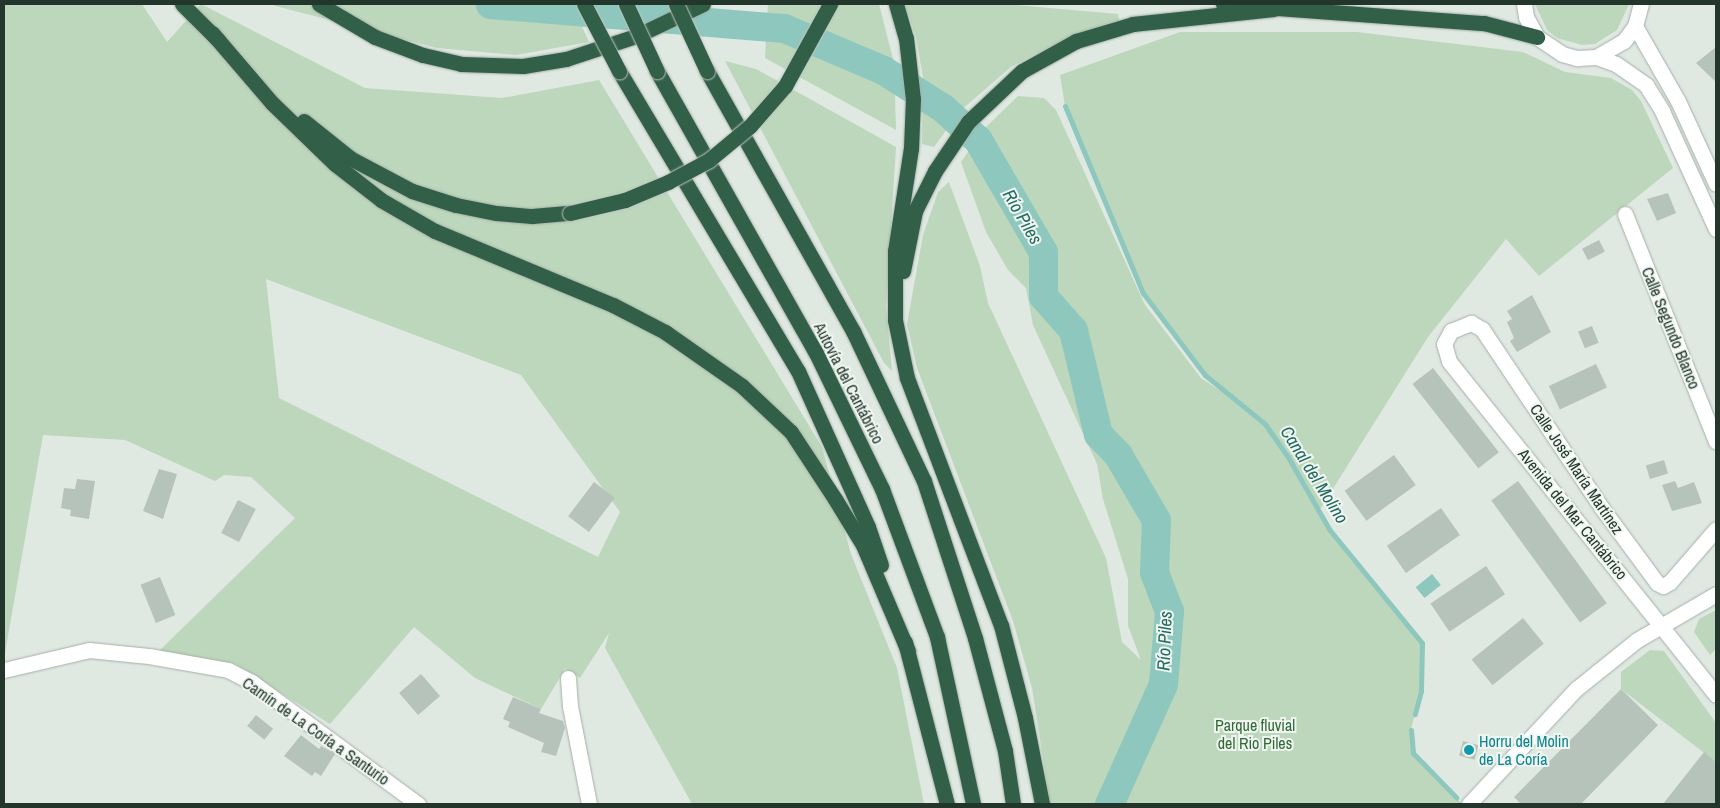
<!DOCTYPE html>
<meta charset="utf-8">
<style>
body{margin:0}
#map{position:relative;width:1720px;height:808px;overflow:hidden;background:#e0e8e2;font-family:"Archivo Narrow",sans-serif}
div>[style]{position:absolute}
.green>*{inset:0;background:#bcd7bb}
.water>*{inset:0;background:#8ec7be;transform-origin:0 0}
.stream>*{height:5px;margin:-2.5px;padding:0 2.5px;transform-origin:2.5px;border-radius:2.5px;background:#8ec7be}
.river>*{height:29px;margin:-14.5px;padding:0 14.5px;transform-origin:14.5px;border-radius:14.5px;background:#8ec7be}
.building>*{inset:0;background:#b5c3ba;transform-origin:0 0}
.roads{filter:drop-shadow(0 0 1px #a4afa7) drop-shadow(0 0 1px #a4afa7)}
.street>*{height:15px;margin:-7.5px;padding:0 7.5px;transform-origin:7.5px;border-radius:7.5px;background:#fff}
.secondary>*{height:15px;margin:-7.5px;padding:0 7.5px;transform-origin:7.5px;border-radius:7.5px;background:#fff}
.highway>*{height:15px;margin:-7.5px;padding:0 7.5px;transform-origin:7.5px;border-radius:7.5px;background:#325f48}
.bridges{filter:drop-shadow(0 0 1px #bdc3bf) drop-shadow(0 0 1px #bdc3bf)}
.highway-bridge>*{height:15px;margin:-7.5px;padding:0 7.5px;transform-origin:7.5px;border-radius:7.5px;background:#325f48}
.dots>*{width:14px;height:14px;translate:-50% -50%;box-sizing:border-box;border:2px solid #eff6f1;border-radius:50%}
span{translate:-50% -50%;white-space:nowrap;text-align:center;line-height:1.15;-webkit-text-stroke:4px #eff6f1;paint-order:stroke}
.street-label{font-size:16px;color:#23362b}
.park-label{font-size:16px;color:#326836}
.culture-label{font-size:16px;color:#0d838f}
.left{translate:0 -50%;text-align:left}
.water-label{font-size:18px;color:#256a60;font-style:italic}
.frame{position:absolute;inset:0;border:5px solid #23362b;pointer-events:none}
</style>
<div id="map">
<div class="green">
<div style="clip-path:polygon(evenodd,4px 4px,142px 4px,167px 42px,201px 4px,365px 88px,502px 98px,599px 80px,822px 447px,851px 554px,897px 668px,924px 804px,692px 804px,605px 648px,609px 633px,580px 678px,565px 669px,541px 709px,475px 678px,414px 627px,330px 724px,235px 664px,158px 652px,295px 518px,251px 477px,224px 475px,215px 481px,125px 440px,43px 435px,4px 659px,4px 4px,266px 279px,521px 375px,620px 512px,598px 557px,279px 398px,266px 279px)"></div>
<div style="clip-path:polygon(268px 4px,572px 4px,589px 42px,516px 55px,437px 48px)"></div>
<div style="clip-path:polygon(768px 4px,879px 4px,894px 63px,896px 130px,765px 58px)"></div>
<div style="clip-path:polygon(905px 4px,1004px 4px,1118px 14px,1119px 20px,1074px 34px,1011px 67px,960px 111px,934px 147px,922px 144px,923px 77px,916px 37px)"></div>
<div style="clip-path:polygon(1535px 4px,1629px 4px,1617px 30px,1595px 44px,1582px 45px,1557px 38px,1547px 30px)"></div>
<div style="clip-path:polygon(1180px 32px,1357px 32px,1523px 52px,1565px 72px,1611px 78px,1632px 90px,1641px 101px,1673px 168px,1539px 276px,1506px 239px,1428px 337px,1319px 511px,1329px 529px,1422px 643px,1421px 691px,1410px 733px,1413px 753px,1462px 804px,1050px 804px,1032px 688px,1013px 621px,917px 368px,907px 324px,923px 235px,938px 192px,949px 182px,980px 266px,988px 303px,1106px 558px,1122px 642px,1141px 660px,1128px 626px,1128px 579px,1103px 499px,1097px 464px,1033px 325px,1026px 288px,1008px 270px,986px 232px,961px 162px,985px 128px,1018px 96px,1044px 98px,1056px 110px,1145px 305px,1201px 378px,1239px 403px,1205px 375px,1143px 293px,1065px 106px,1060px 75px)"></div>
<div style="clip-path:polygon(725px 61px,756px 69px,896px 147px,886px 306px,892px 371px,884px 363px)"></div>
<div style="clip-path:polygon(1716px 610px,1716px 649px,1710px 655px,1694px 632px,1699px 619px)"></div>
<div style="clip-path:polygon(1650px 650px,1664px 651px,1716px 723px,1716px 762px,1621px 689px,1621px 672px)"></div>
</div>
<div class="water">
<div style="left:1432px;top:574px;width:14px;height:21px;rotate:51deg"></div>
</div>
<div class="stream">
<div style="left:1065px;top:106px;width:203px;rotate:67.4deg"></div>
<div style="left:1143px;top:293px;width:103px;rotate:52.9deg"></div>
<div style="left:1205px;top:375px;width:77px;rotate:39.2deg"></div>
<div style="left:1265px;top:424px;width:40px;rotate:55.1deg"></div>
<div style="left:1288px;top:457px;width:83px;rotate:60.3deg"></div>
<div style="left:1329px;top:529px;width:147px;rotate:50.8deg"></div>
<div style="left:1422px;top:643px;width:48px;rotate:91.2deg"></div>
<div style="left:1421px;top:691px;width:24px;rotate:105deg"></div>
<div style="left:1411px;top:730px;width:23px;rotate:85deg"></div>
<div style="left:1413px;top:753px;width:62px;rotate:45.7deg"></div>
</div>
<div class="river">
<div style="left:490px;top:4px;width:295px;rotate:4.7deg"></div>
<div style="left:784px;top:28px;width:108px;rotate:23deg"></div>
<div style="left:883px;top:70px;width:71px;rotate:32.3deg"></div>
<div style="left:943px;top:108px;width:47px;rotate:42.4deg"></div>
<div style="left:978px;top:140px;width:129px;rotate:59.9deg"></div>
<div style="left:1043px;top:252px;width:44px;rotate:90deg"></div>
<div style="left:1043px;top:296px;width:45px;rotate:48.6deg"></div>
<div style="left:1073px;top:330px;width:107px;rotate:76.5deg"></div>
<div style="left:1098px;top:434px;width:29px;rotate:46deg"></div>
<div style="left:1118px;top:455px;width:75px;rotate:59.7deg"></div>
<div style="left:1156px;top:520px;width:52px;rotate:92.2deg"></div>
<div style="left:1154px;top:572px;width:42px;rotate:69deg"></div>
<div style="left:1169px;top:611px;width:73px;rotate:94.7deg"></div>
<div style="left:1163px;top:684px;width:132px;rotate:114.2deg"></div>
</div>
<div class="building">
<div style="clip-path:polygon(1716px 47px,1716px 82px,1696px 63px)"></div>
<div style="clip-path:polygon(1668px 193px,1676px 213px,1657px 221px,1647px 199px)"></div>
<div style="left:1599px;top:240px;width:13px;height:19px;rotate:63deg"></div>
<div style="clip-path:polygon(1532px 295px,1551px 332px,1517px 352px,1510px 341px,1514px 338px,1507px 322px,1512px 319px,1507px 311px)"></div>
<div style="left:1592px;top:326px;width:18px;height:15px;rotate:68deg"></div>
<div style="left:1596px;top:364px;width:26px;height:52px;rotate:65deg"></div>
<div style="left:1433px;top:368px;width:107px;height:26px;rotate:52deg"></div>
<div style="left:1394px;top:455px;width:37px;height:61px;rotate:54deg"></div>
<div style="left:1664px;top:460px;width:14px;height:19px;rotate:73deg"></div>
<div style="clip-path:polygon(159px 469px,177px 474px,163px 519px,143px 511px)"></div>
<div style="clip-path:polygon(77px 479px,95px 481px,89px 519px,70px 516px,71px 510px,61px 508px,64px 488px,75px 489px)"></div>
<div style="left:1518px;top:481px;width:151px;height:33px;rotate:54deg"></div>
<div style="clip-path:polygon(1675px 481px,1678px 488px,1694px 482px,1702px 503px,1672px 511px,1662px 485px)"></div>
<div style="left:594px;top:482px;width:26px;height:43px;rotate:37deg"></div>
<div style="left:238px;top:500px;width:20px;height:37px;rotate:27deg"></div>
<div style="left:1441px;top:508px;width:33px;height:66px;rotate:55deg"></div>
<div style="left:1486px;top:566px;width:34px;height:67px;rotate:56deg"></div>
<div style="left:160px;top:577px;width:41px;height:21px;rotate:68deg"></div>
<div style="left:1523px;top:618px;width:33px;height:66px;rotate:51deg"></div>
<div style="left:421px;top:674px;width:29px;height:29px;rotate:49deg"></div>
<div style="clip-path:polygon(1621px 689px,1658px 725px,1581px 804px,1521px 804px,1514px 797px)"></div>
<div style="clip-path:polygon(513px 697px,541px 709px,539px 713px,563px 721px,565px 728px,556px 756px,541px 752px,544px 743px,508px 727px,510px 722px,503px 719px)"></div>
<div style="left:256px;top:715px;width:22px;height:14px;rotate:39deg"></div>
<div style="clip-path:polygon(301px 735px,319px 749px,321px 746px,335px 754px,321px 776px,315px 772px,312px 776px,284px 756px)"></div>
<div style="left:1463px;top:741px;width:16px;height:15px;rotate:15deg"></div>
<div style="clip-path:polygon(1704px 752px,1716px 762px,1716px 804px,1663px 804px)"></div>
</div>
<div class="roads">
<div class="street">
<div style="left:1625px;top:214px;width:245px;rotate:68.2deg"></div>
<div style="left:1661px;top:626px;width:339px;rotate:-128.7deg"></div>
<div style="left:1449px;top:361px;width:18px;rotate:-106deg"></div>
<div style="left:1444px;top:344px;width:15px;rotate:-62deg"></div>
<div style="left:1451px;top:331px;width:22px;rotate:-22deg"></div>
<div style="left:1471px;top:323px;width:13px;rotate:29deg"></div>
<div style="left:1482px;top:329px;width:214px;rotate:56.2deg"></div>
<div style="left:1601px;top:507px;width:94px;rotate:53.6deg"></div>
<div style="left:1657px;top:583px;width:7px;rotate:27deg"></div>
<div style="left:1663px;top:586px;width:8px;rotate:-30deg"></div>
<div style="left:1670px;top:582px;width:70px;rotate:-49deg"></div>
<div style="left:4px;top:670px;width:87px;rotate:-13.2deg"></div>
<div style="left:89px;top:650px;width:60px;rotate:5.7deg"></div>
<div style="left:149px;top:656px;width:80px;rotate:10deg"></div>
<div style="left:228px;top:670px;width:28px;rotate:27deg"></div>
<div style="left:253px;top:683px;width:205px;rotate:36.3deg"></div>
<div style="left:568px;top:678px;width:28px;rotate:86deg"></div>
<div style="left:570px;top:706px;width:100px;rotate:79deg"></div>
<div style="left:1469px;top:804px;width:157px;rotate:-47.1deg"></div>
<div style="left:1576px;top:689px;width:78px;rotate:-38.8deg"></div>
<div style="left:1637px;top:640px;width:91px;rotate:-30.2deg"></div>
</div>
<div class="secondary">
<div style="left:1524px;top:4px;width:13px;rotate:81deg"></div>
<div style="left:1526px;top:17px;width:23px;rotate:61deg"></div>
<div style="left:1537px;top:37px;width:30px;rotate:34deg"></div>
<div style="left:1562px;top:54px;width:16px;rotate:15deg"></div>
<div style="left:1577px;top:58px;width:19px;rotate:-3deg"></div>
<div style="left:1596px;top:57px;width:32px;rotate:-30deg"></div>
<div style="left:1624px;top:41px;width:19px;rotate:-54deg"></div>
<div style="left:1635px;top:26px;width:23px;rotate:-75deg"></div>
<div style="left:1635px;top:26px;width:86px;rotate:60.2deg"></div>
<div style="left:1678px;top:101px;width:91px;rotate:65.4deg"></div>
<div style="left:1596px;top:57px;width:21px;rotate:19deg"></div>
<div style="left:1616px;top:64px;width:37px;rotate:35deg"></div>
<div style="left:1646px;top:85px;width:31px;rotate:58deg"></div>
<div style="left:1662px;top:111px;width:130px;rotate:65.4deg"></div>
<div style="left:1661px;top:626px;width:88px;rotate:51.4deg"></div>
</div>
<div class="highway">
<div style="left:182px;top:4px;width:51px;rotate:45deg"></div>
<div style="left:319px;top:4px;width:65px;rotate:30.5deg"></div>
<div style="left:375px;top:37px;width:51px;rotate:20.6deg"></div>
<div style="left:423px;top:55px;width:39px;rotate:13deg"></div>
<div style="left:461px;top:64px;width:62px;rotate:1.8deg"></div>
<div style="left:523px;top:66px;width:44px;rotate:-9.2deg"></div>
<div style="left:566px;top:59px;width:74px;rotate:-18.2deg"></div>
<div style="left:636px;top:36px;width:74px;rotate:-25.5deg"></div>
<div style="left:896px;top:4px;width:35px;rotate:74deg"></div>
<div style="left:906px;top:38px;width:61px;rotate:83.5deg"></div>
<div style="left:913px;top:99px;width:49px;rotate:92.3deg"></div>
<div style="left:911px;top:148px;width:104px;rotate:98.8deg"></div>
<div style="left:895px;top:251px;width:69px;rotate:90deg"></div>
<div style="left:895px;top:320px;width:59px;rotate:78.3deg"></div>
<div style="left:907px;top:378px;width:264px;rotate:69.2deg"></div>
<div style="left:1001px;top:625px;width:96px;rotate:75.5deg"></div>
<div style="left:1025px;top:718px;width:88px;rotate:78.8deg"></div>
<div style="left:1223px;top:4px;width:262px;rotate:4.2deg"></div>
<div style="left:1484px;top:23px;width:55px;rotate:14.8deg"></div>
<div style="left:212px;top:33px;width:92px;rotate:49.4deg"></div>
<div style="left:272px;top:103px;width:88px;rotate:44.1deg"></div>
<div style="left:335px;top:164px;width:58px;rotate:38deg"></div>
<div style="left:381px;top:200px;width:62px;rotate:29.9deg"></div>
<div style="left:435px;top:231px;width:193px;rotate:22.6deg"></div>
<div style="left:613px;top:305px;width:59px;rotate:27.4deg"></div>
<div style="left:665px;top:332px;width:94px;rotate:35deg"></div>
<div style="left:742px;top:386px;width:67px;rotate:43.2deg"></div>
<div style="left:791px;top:432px;width:80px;rotate:56.7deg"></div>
<div style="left:835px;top:499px;width:54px;rotate:58.7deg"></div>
<div style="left:863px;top:545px;width:115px;rotate:67deg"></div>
<div style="left:619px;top:71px;width:349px;rotate:59.2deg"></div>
<div style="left:798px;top:371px;width:171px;rotate:65.8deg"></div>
<div style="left:868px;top:527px;width:40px;rotate:71.1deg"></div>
<div style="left:657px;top:71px;width:322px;rotate:60.6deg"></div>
<div style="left:815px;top:351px;width:153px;rotate:64.1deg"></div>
<div style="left:882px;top:489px;width:158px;rotate:69.6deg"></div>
<div style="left:937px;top:637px;width:171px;rotate:77.8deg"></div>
<div style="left:707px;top:71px;width:298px;rotate:60.7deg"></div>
<div style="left:853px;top:331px;width:166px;rotate:64.7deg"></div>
<div style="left:924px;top:481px;width:165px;rotate:72deg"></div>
<div style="left:975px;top:638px;width:117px;rotate:75.1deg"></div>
<div style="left:1005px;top:751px;width:54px;rotate:81.4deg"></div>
<div style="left:304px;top:121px;width:59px;rotate:38.8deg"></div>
<div style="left:350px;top:158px;width:70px;rotate:28deg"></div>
<div style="left:412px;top:191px;width:46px;rotate:17.7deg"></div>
<div style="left:456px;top:205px;width:41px;rotate:11.3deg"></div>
<div style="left:496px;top:213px;width:36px;rotate:5deg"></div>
<div style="left:532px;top:216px;width:38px;rotate:-5deg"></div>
<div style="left:903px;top:271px;width:61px;rotate:-78.7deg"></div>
<div style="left:915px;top:211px;width:45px;rotate:-63.4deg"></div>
<div style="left:935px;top:171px;width:59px;rotate:-56deg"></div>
<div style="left:968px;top:122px;width:74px;rotate:-43.4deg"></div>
<div style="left:1022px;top:71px;width:62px;rotate:-29.1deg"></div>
<div style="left:1076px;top:41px;width:59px;rotate:-16.6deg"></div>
<div style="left:1133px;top:24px;width:141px;rotate:-6.1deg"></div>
<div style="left:905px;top:642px;width:167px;rotate:75.5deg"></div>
</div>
</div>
<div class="bridges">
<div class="highway-bridge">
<div style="left:584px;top:4px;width:76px;rotate:62.4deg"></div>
<div style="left:626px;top:4px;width:74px;rotate:65.2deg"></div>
<div style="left:676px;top:4px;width:74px;rotate:65.2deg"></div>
<div style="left:570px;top:213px;width:57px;rotate:-13.3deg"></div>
<div style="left:625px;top:200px;width:47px;rotate:-22.7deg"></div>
<div style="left:668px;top:182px;width:47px;rotate:-28.2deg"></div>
<div style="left:709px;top:160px;width:53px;rotate:-39.7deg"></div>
<div style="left:750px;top:126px;width:53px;rotate:-48.8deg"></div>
<div style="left:785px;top:86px;width:94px;rotate:-61.2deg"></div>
</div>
</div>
<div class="dots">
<div style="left:1469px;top:750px;background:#0f9aa8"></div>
</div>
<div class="street-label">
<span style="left:1671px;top:328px;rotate:68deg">Calle Segundo Blanco</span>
<span style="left:849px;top:383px;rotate:63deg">Autovía del Cantábrico</span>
<span style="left:1577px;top:469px;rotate:56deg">Calle José María Martínez</span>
<span style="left:1573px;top:514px;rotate:51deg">Avenida del Mar Cantábrico</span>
<span style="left:316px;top:731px;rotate:35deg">Camín de La Coría a Santurio</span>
</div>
<div class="park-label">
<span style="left:1255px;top:734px">Parque fluvial<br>del Rio Piles</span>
</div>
<div class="culture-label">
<span class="left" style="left:1479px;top:750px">Horru del Molin<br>de La Coría</span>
</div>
<div class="water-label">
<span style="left:1022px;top:217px;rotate:60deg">Río Piles</span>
<span style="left:1314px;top:475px;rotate:58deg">Canal del Molino</span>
<span style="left:1165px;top:641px;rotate:-88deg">Río Piles</span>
</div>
<div class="frame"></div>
</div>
